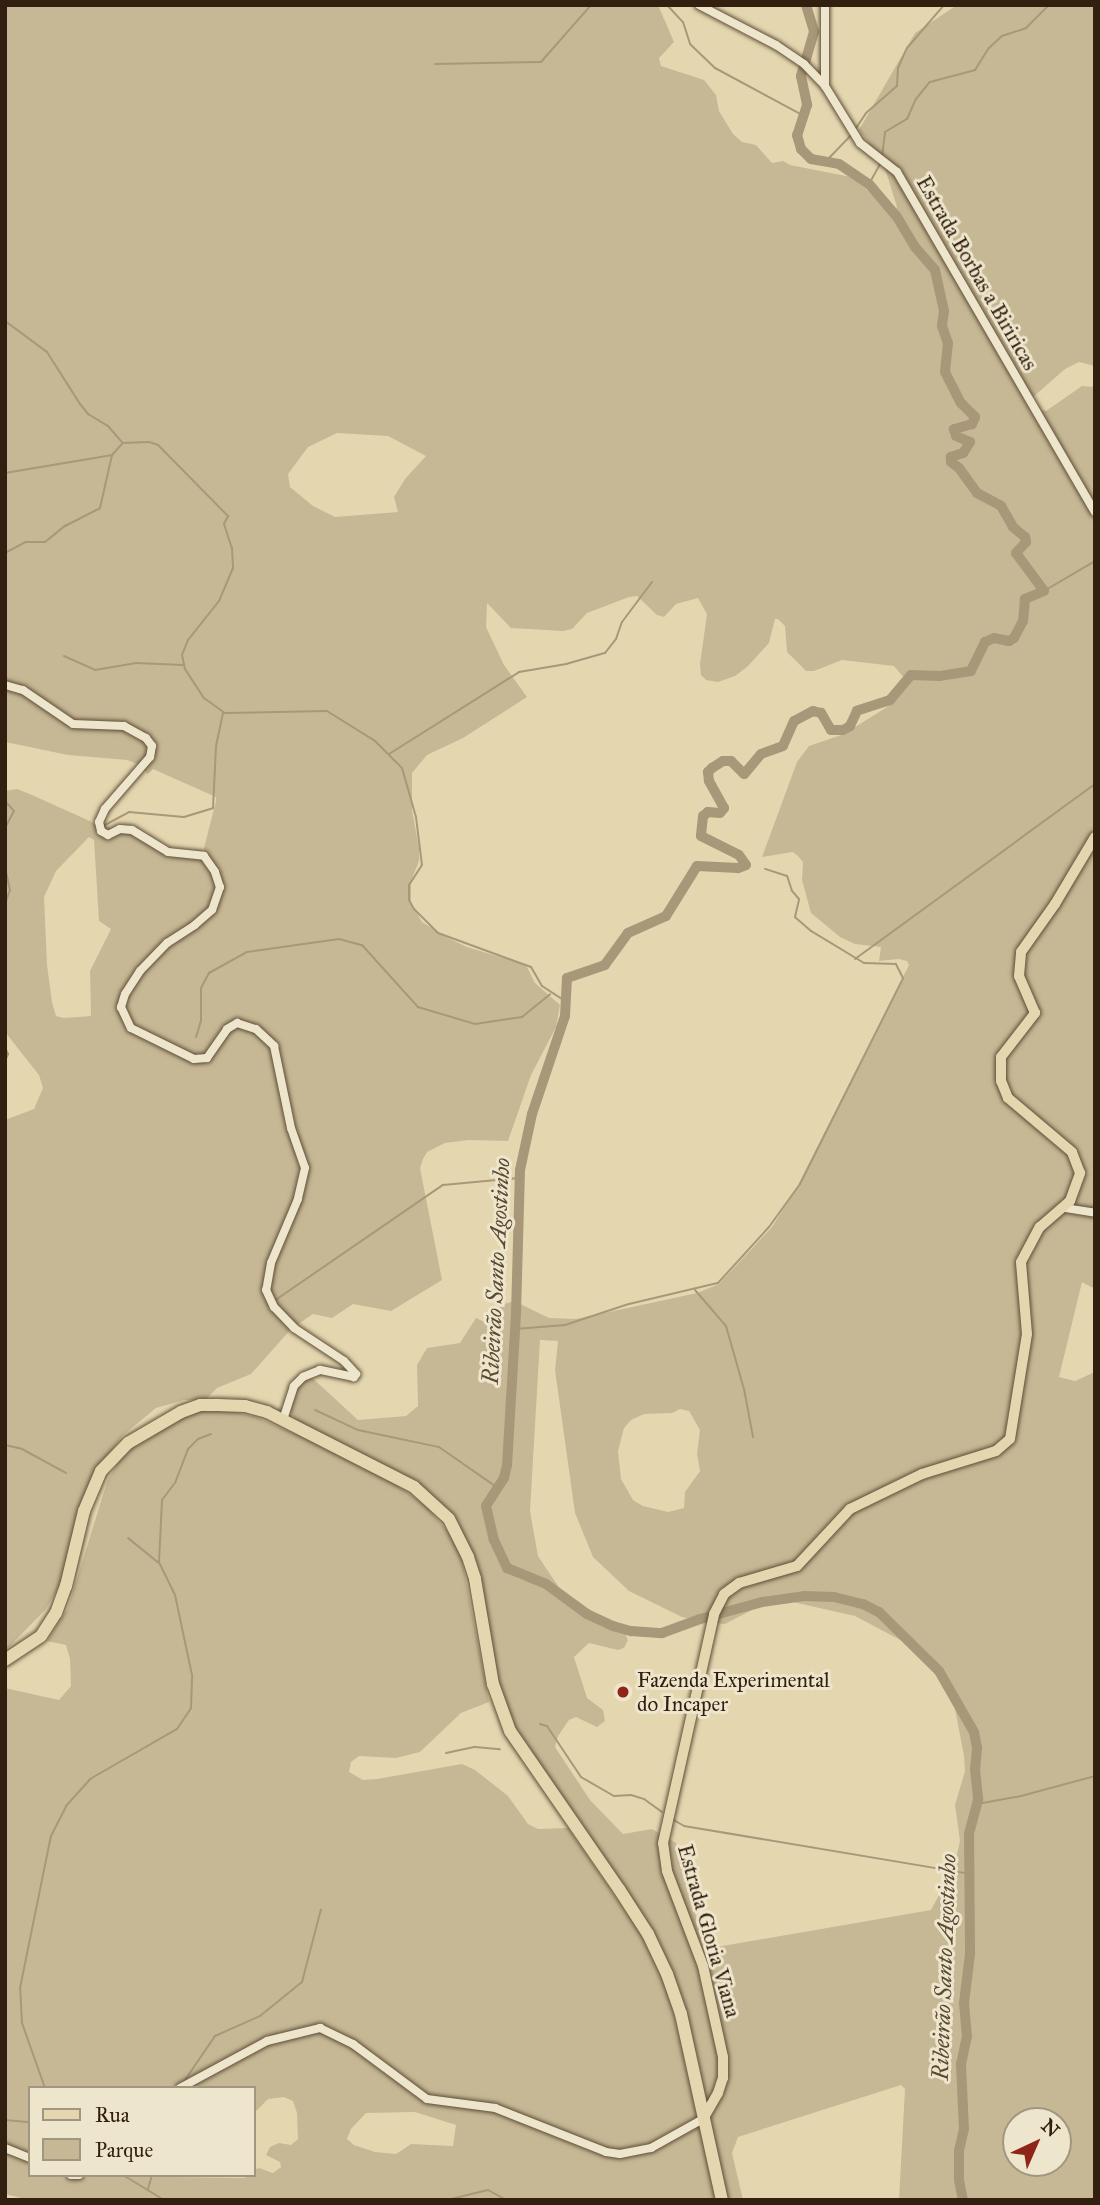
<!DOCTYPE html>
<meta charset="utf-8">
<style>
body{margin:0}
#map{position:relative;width:1100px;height:2205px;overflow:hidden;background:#e4d7b0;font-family:"IM FELL Great Primer",serif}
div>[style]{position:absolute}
.green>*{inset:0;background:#c6b895}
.stream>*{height:2px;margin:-1px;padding:0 1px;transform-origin:1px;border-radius:1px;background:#a89879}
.river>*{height:10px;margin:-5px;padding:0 5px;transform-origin:5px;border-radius:5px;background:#a89879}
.roads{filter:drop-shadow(0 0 2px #5f4d37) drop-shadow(0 0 2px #5f4d37)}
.minor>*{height:8px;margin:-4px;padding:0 4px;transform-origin:4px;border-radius:4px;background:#ede5cc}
.major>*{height:10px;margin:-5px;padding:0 5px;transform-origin:5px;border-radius:5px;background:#e4d7b0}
.highway>*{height:12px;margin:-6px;padding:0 6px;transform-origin:6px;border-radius:6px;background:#e4d7b0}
.dots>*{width:19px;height:19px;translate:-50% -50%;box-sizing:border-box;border:4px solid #ede5cc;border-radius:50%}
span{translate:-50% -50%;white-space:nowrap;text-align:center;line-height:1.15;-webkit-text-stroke:6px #ede5cc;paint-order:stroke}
.street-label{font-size:21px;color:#331f0f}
.poi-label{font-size:21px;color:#331f0f}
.left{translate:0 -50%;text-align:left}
.water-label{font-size:23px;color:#5c4934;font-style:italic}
.frame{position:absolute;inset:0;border:7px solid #331f0f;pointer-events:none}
.legend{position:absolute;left:28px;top:2086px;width:228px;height:91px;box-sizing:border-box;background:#ede5cc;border:2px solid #a39680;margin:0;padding:9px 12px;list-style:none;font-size:21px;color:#331f0f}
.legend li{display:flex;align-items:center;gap:14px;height:35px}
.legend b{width:35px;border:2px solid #a39680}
.north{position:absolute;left:1002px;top:2107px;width:70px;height:70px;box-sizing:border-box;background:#ede5cc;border:2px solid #a39680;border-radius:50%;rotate:44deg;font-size:19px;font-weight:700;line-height:28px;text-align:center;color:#331f0f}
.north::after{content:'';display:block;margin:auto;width:24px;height:32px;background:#8f2418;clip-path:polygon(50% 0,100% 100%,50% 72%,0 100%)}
</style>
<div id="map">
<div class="green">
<div style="clip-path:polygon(evenodd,5px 5px,658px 5px,674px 42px,659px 58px,661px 66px,704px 80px,716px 95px,719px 111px,733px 134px,742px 142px,756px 145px,772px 163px,783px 161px,790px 165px,856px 178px,881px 205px,894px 214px,897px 207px,883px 162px,859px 130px,915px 33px,957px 5px,1095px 5px,1095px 366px,1079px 362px,1065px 369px,1032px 398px,1039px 410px,1046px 411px,1082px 386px,1095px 387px,1095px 1289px,1082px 1282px,1059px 1377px,1075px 1381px,1095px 1372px,1095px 2200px,899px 2200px,905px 2089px,901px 2085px,738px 2137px,732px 2153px,743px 2200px,727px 2200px,676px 1986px,505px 1714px,450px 1514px,297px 1423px,289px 1408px,289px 1396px,308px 1374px,358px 1420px,406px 1416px,418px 1406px,417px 1365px,427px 1348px,460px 1343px,476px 1318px,491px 1325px,498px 1323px,495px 1313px,501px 1305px,514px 1301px,549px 1318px,576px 1319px,697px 1293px,719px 1284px,772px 1227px,798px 1185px,909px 965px,907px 961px,899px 959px,879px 961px,881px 947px,855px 944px,840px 937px,811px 913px,802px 880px,803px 862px,798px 856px,793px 852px,762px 857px,797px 762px,809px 746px,844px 734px,887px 707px,902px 690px,905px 679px,894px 666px,842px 660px,814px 671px,806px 671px,787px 652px,785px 626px,778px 619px,775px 619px,769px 643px,747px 667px,735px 676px,718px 682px,706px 680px,701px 675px,700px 664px,707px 614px,698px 598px,676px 604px,664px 617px,657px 615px,637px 596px,629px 597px,587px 613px,572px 629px,563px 631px,511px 628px,487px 603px,486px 627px,504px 665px,527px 697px,463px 738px,427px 755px,412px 773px,412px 810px,419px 848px,419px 861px,411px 881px,411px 903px,422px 922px,446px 937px,467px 947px,526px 965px,535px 983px,560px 1005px,556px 1027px,531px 1075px,508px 1141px,468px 1140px,445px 1143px,427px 1152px,423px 1159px,420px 1168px,442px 1280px,391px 1311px,353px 1304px,332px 1318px,313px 1314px,291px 1329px,251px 1374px,217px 1388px,205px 1400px,184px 1400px,156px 1408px,122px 1436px,93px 1476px,66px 1574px,46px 1609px,5px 1651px,5px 1120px,34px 1109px,43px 1088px,39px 1075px,5px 1032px,5px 791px,17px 789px,32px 795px,92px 822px,104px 832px,129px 830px,151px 845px,205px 855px,204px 848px,216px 801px,216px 797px,153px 769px,148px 774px,138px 764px,127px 760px,68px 755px,5px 742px,5px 5px,337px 433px,388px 436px,426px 456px,405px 479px,394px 497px,398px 512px,335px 517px,313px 506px,290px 487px,288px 474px,308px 447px,337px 433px,5px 5px,89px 837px,94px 840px,99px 921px,111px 929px,90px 971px,91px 1016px,64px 1018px,56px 1016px,52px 1002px,47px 965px,44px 897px,56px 871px,89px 837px,5px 5px,540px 1340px,558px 1341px,555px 1370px,575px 1513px,593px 1557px,629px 1591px,682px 1617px,703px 1622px,725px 1624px,775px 1598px,855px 1616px,908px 1644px,947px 1687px,954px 1704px,964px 1756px,965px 1771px,955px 1805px,960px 1841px,954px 1867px,931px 1910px,705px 1949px,676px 1843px,652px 1829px,623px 1834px,590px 1800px,555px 1747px,558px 1736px,569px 1720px,576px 1717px,597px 1727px,605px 1721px,603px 1710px,587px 1698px,574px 1657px,589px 1643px,618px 1650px,624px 1648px,628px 1640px,623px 1630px,613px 1623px,570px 1604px,538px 1556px,530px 1511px,540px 1340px,5px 5px,680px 1409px,689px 1411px,700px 1430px,697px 1454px,700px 1471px,685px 1492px,684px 1508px,668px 1512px,643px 1506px,633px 1500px,621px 1479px,618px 1451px,624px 1428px,631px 1420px,644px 1414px,672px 1413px,680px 1409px,5px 5px,1016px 2121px,1058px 2121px,1058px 2163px,1016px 2163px,1016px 2121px)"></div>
<div style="clip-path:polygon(evenodd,199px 1411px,234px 1412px,256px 1417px,304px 1438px,397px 1485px,426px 1506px,452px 1537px,462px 1560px,489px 1702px,461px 1713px,420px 1752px,396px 1758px,359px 1756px,351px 1762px,349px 1772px,363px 1780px,377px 1779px,462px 1764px,475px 1770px,508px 1796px,528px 1824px,538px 1829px,568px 1828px,641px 1934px,668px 1991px,721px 2200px,29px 2200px,5px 2194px,5px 1688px,59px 1700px,71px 1686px,70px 1659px,66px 1645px,47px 1641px,68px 1608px,108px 1479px,124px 1454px,148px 1432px,199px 1411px,30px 2088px,254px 2088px,254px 2113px,268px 2099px,284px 2097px,293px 2101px,297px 2113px,298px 2139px,291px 2145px,279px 2143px,270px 2147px,266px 2155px,280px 2162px,281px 2167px,273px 2173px,259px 2168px,254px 2170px,254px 2175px,243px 2178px,30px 2175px,30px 2088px,199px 1411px,415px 2112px,456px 2125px,453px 2146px,411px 2144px,396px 2154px,375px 2152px,354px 2145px,347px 2139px,351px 2129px,366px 2113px,415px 2112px)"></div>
</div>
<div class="stream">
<div style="left:667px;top:5px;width:23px;rotate:47deg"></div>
<div style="left:683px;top:22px;width:23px;rotate:72deg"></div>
<div style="left:690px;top:44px;width:35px;rotate:44deg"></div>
<div style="left:715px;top:68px;width:101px;rotate:28.3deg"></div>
<div style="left:435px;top:64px;width:106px;rotate:-1.1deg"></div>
<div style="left:541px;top:62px;width:76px;rotate:-48.7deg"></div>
<div style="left:856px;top:128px;width:18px;rotate:-56deg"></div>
<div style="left:866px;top:113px;width:41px;rotate:-41.1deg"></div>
<div style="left:897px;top:86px;width:18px;rotate:-87deg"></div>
<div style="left:898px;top:68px;width:22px;rotate:-66deg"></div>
<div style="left:907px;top:48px;width:57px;rotate:-49.3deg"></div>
<div style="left:882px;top:157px;width:25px;rotate:-83deg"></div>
<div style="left:885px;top:132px;width:26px;rotate:-31deg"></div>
<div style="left:907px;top:119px;width:22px;rotate:-66deg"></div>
<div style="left:916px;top:99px;width:22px;rotate:-51deg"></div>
<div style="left:930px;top:82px;width:47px;rotate:-14.9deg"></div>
<div style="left:975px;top:70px;width:26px;rotate:-58deg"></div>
<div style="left:989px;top:48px;width:18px;rotate:-43deg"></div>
<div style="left:1002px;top:36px;width:25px;rotate:-18deg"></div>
<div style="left:1026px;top:28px;width:33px;rotate:-45deg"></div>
<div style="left:833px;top:163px;width:7px;rotate:-117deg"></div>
<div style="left:830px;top:157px;width:30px;rotate:-46deg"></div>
<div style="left:869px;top:184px;width:25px;rotate:-61deg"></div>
<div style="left:5px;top:321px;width:52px;rotate:36.4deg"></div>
<div style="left:47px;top:352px;width:62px;rotate:57.6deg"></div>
<div style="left:80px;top:404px;width:13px;rotate:51deg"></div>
<div style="left:88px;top:414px;width:23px;rotate:31deg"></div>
<div style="left:108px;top:426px;width:21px;rotate:49deg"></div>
<div style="left:123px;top:443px;width:26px;rotate:-2deg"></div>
<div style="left:149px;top:442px;width:9px;rotate:18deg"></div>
<div style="left:158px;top:445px;width:100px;rotate:45.4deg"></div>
<div style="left:228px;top:516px;width:9px;rotate:117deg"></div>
<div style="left:224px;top:524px;width:25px;rotate:72deg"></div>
<div style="left:232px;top:548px;width:20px;rotate:87deg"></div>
<div style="left:233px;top:568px;width:36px;rotate:113deg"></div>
<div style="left:219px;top:601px;width:50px;rotate:128.5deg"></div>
<div style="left:188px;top:640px;width:16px;rotate:112deg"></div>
<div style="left:182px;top:655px;width:14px;rotate:78deg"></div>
<div style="left:185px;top:669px;width:35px;rotate:57deg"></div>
<div style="left:204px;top:698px;width:26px;rotate:36deg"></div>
<div style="left:225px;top:713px;width:102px;rotate:-1.1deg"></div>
<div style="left:327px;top:711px;width:57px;rotate:32deg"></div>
<div style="left:375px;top:741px;width:38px;rotate:45deg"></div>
<div style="left:402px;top:768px;width:51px;rotate:74.1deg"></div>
<div style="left:416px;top:817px;width:48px;rotate:82.9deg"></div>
<div style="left:422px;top:865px;width:24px;rotate:123deg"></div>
<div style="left:409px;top:885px;width:15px;rotate:90deg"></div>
<div style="left:409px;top:900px;width:10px;rotate:61deg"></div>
<div style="left:414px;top:909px;width:34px;rotate:45deg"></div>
<div style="left:438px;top:933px;width:99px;rotate:20.1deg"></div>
<div style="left:531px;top:967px;width:22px;rotate:60deg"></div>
<div style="left:542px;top:986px;width:30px;rotate:33deg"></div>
<div style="left:5px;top:473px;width:109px;rotate:-9.5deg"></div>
<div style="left:112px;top:455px;width:15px;rotate:-48deg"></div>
<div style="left:5px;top:553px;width:24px;rotate:-28deg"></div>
<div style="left:26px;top:542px;width:19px"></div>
<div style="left:45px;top:542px;width:26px;rotate:-39deg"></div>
<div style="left:65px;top:526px;width:39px;rotate:-27deg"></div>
<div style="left:100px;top:508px;width:54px;rotate:-77.2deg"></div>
<div style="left:1044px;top:591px;width:59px;rotate:-30.5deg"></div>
<div style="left:64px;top:656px;width:34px;rotate:24deg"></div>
<div style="left:95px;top:670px;width:42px;rotate:-9.7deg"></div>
<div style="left:136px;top:663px;width:47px;rotate:2.4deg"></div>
<div style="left:389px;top:754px;width:154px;rotate:-32.2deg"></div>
<div style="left:519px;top:672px;width:48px;rotate:-9.7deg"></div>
<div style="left:566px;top:664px;width:41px;rotate:-15.8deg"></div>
<div style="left:605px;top:653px;width:18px;rotate:-52deg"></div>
<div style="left:616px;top:639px;width:18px;rotate:-71deg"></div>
<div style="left:622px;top:622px;width:50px;rotate:-53.1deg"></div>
<div style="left:5px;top:801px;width:13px;rotate:48deg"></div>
<div style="left:14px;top:811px;width:19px;rotate:118deg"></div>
<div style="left:103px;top:826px;width:30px;rotate:-28deg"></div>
<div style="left:129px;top:812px;width:55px;rotate:5.2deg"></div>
<div style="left:184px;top:817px;width:30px;rotate:-17deg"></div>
<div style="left:213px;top:808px;width:62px;rotate:-87.2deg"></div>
<div style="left:216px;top:746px;width:34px;rotate:-78deg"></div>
<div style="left:5px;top:867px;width:24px;rotate:78deg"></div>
<div style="left:10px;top:890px;width:15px;rotate:110deg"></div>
<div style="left:855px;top:959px;width:297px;rotate:-36.1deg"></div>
<div style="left:196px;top:1037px;width:17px;rotate:-73deg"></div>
<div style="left:201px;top:1021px;width:33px;rotate:-90deg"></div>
<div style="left:201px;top:988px;width:17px;rotate:-62deg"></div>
<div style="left:209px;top:973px;width:43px;rotate:-28.9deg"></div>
<div style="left:247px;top:952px;width:93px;rotate:-8deg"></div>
<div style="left:339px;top:939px;width:24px;rotate:15deg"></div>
<div style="left:362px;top:945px;width:84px;rotate:47.9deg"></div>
<div style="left:418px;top:1007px;width:59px;rotate:16.6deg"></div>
<div style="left:475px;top:1024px;width:48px;rotate:-8.5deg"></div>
<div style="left:522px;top:1017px;width:36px;rotate:-39deg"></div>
<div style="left:5px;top:1048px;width:7px;rotate:63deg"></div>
<div style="left:8px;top:1054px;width:8px;rotate:113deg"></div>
<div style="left:695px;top:1290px;width:48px;rotate:49.3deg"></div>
<div style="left:726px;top:1326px;width:66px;rotate:74.1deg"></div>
<div style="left:744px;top:1389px;width:49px;rotate:79.4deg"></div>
<div style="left:274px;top:1301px;width:205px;rotate:-34.5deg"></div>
<div style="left:443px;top:1185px;width:76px;rotate:-5.3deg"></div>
<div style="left:515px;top:1329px;width:50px;rotate:-4.6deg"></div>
<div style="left:565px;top:1325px;width:67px;rotate:-18.2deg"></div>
<div style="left:629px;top:1304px;width:91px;rotate:-13.3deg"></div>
<div style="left:718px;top:1283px;width:76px;rotate:-47.7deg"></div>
<div style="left:769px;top:1227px;width:53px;rotate:-54.2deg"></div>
<div style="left:800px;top:1184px;width:230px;rotate:-63.4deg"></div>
<div style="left:903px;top:978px;width:16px;rotate:-117deg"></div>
<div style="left:896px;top:964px;width:32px;rotate:-178deg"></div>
<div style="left:864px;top:963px;width:62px;rotate:-148.9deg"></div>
<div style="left:811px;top:931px;width:21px;rotate:-139deg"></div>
<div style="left:795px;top:917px;width:18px;rotate:-77deg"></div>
<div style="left:799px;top:899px;width:11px;rotate:-131deg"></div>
<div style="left:792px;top:891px;width:16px;rotate:-108deg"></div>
<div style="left:787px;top:876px;width:23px;rotate:-162deg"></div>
<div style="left:315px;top:1410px;width:47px;rotate:24.9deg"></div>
<div style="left:358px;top:1430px;width:83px;rotate:11.9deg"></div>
<div style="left:439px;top:1447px;width:72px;rotate:34.8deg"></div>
<div style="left:5px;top:1445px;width:17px;rotate:13deg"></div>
<div style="left:22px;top:1449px;width:50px;rotate:28.6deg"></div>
<div style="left:159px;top:1562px;width:62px;rotate:-87.2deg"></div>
<div style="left:162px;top:1500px;width:21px;rotate:-53deg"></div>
<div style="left:175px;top:1483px;width:36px;rotate:-69deg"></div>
<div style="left:188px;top:1449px;width:14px;rotate:-45deg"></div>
<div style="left:198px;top:1439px;width:14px;rotate:-21deg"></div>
<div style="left:540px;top:1724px;width:7px;rotate:16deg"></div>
<div style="left:547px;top:1726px;width:61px;rotate:56.3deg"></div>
<div style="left:581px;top:1777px;width:38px;rotate:30deg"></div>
<div style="left:614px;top:1796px;width:17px;rotate:-3deg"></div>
<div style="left:631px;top:1795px;width:14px;rotate:17deg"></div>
<div style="left:644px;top:1799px;width:22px;rotate:36deg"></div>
<div style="left:446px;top:1753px;width:30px;rotate:-12deg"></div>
<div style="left:475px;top:1747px;width:25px;rotate:5deg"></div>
<div style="left:977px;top:1804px;width:45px;rotate:-10.3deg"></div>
<div style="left:1021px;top:1796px;width:77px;rotate:-15.1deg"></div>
<div style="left:672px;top:1819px;width:14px;rotate:30deg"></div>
<div style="left:684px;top:1826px;width:290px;rotate:9.5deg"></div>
<div style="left:183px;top:2083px;width:57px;rotate:-55.8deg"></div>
<div style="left:215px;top:2036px;width:49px;rotate:-24deg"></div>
<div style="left:260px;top:2016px;width:54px;rotate:-39deg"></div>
<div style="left:302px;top:1982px;width:75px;rotate:-75.4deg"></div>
<div style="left:45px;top:2088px;width:69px;rotate:-109.5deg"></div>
<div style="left:22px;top:2023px;width:35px;rotate:-93deg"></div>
<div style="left:20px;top:1988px;width:155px;rotate:-78.5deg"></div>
<div style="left:51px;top:1836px;width:34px;rotate:-63deg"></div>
<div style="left:66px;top:1806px;width:36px;rotate:-48deg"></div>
<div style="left:90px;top:1779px;width:100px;rotate:-29.9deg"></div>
<div style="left:177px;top:1729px;width:25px;rotate:-56deg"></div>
<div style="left:191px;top:1708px;width:33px;rotate:-88deg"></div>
<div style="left:192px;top:1675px;width:82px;rotate:-102deg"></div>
<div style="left:175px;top:1595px;width:34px;rotate:-116deg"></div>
<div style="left:160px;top:1564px;width:41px;rotate:-140.9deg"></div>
<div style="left:5px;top:2120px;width:25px;rotate:5deg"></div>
<div style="left:123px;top:2175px;width:48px;rotate:31.4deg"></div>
<div style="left:148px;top:2189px;width:15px;rotate:-74deg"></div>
<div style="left:447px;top:2200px;width:42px;rotate:-13.7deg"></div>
<div style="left:488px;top:2190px;width:21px;rotate:29deg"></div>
</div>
<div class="river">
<div style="left:806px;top:5px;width:28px;rotate:73deg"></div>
<div style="left:814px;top:32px;width:46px;rotate:106.5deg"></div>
<div style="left:801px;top:76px;width:30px;rotate:78deg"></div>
<div style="left:807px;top:105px;width:32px;rotate:108deg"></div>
<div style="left:797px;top:135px;width:15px;rotate:74deg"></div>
<div style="left:801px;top:149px;width:14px;rotate:45deg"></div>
<div style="left:811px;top:159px;width:28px;rotate:10deg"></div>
<div style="left:839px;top:164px;width:36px;rotate:34deg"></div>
<div style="left:869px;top:184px;width:43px;rotate:49.7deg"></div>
<div style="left:897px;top:217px;width:35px;rotate:59deg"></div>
<div style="left:915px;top:247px;width:30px;rotate:49deg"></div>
<div style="left:935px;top:270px;width:42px;rotate:77.6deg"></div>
<div style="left:944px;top:311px;width:15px;rotate:98deg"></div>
<div style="left:942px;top:326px;width:18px;rotate:71deg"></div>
<div style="left:948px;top:343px;width:29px;rotate:96deg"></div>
<div style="left:945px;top:372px;width:35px;rotate:63deg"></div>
<div style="left:961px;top:403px;width:20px;rotate:45deg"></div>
<div style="left:975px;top:417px;width:8px;rotate:113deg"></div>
<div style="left:972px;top:424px;width:19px;rotate:164deg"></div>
<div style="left:954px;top:429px;width:7px;rotate:74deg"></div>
<div style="left:956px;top:436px;width:15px;rotate:23deg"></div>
<div style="left:970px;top:442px;width:13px;rotate:122deg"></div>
<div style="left:963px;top:453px;width:13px;rotate:162deg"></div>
<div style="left:951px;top:457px;width:5px;rotate:90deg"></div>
<div style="left:951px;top:462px;width:10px;rotate:37deg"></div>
<div style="left:959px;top:468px;width:31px;rotate:54deg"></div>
<div style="left:977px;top:493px;width:27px;rotate:28deg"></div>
<div style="left:1001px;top:506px;width:24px;rotate:60deg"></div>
<div style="left:1013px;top:527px;width:16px;rotate:40deg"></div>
<div style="left:1025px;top:537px;width:5px;rotate:79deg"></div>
<div style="left:1026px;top:542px;width:15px;rotate:132deg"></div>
<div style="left:1016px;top:553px;width:47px;rotate:53.6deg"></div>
<div style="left:1044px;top:591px;width:21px;rotate:157deg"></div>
<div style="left:1025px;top:599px;width:22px;rotate:95deg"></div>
<div style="left:1023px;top:621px;width:19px;rotate:118deg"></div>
<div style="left:1014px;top:638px;width:6px;rotate:149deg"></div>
<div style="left:1009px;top:641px;width:15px;rotate:-169deg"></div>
<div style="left:994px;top:638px;width:10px;rotate:156deg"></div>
<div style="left:985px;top:642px;width:32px;rotate:116deg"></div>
<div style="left:971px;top:671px;width:31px;rotate:171deg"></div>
<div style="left:940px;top:676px;width:29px;rotate:-178deg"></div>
<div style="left:911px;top:675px;width:33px;rotate:130deg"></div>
<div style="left:890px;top:700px;width:35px;rotate:162deg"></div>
<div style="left:857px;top:711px;width:17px;rotate:115deg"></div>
<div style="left:850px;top:726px;width:8px;rotate:150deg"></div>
<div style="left:843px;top:730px;width:12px;rotate:180deg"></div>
<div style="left:831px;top:730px;width:20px;rotate:-120deg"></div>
<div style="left:821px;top:713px;width:8px;rotate:-166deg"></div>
<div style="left:813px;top:711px;width:21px;rotate:152deg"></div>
<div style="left:794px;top:721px;width:27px;rotate:114deg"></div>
<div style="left:783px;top:746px;width:23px;rotate:160deg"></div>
<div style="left:761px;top:754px;width:26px;rotate:130deg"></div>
<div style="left:744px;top:774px;width:18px;rotate:-135deg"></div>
<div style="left:731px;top:761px;width:8px;rotate:180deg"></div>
<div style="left:723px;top:761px;width:13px;rotate:148deg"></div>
<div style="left:712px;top:768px;width:6px;rotate:135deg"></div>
<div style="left:708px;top:772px;width:9px;rotate:84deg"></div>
<div style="left:709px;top:781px;width:31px;rotate:61deg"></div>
<div style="left:724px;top:808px;width:6px;rotate:129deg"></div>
<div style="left:720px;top:813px;width:12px;rotate:-175deg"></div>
<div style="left:708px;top:812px;width:6px;rotate:141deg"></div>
<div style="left:703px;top:816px;width:20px;rotate:96deg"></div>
<div style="left:701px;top:836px;width:42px;rotate:26.6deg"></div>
<div style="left:739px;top:855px;width:12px;rotate:55deg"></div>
<div style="left:746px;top:865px;width:9px;rotate:159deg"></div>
<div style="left:738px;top:868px;width:41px;rotate:-177.2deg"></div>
<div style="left:697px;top:866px;width:59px;rotate:121.8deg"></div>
<div style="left:666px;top:916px;width:42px;rotate:155.9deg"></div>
<div style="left:628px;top:933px;width:39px;rotate:126deg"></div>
<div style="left:605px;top:965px;width:40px;rotate:161.1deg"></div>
<div style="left:567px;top:978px;width:38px;rotate:93deg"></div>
<div style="left:565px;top:1016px;width:103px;rotate:108.6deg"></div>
<div style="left:532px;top:1114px;width:57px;rotate:102.1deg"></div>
<div style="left:520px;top:1170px;width:144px;rotate:91.6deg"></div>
<div style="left:516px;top:1314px;width:151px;rotate:93.4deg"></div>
<div style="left:507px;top:1465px;width:13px;rotate:103deg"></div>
<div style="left:504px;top:1478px;width:33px;rotate:123deg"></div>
<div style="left:486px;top:1506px;width:35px;rotate:77deg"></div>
<div style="left:494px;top:1540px;width:31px;rotate:65deg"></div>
<div style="left:507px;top:1568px;width:42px;rotate:22.3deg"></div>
<div style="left:546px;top:1584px;width:51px;rotate:36.2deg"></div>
<div style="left:587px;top:1614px;width:29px;rotate:25deg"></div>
<div style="left:613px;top:1626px;width:19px;rotate:16deg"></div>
<div style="left:631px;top:1631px;width:31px;rotate:4deg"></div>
<div style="left:662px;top:1633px;width:40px;rotate:-20.2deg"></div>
<div style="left:700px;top:1619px;width:64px;rotate:-15.3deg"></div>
<div style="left:762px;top:1602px;width:42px;rotate:-8.1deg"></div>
<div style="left:804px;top:1596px;width:30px;rotate:2deg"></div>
<div style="left:834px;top:1597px;width:30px;rotate:14deg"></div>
<div style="left:863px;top:1604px;width:18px;rotate:27deg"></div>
<div style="left:879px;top:1612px;width:84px;rotate:44.5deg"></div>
<div style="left:939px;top:1671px;width:70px;rotate:60.2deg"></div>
<div style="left:974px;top:1732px;width:16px;rotate:79deg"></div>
<div style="left:977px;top:1748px;width:21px;rotate:95deg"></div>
<div style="left:975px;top:1769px;width:31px;rotate:84deg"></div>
<div style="left:978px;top:1800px;width:35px;rotate:105deg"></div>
<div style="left:969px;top:1834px;width:120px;rotate:89.5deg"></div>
<div style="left:970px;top:1954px;width:49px;rotate:97deg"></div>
<div style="left:964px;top:2003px;width:33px;rotate:85deg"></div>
<div style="left:967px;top:2036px;width:29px;rotate:102deg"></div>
<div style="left:961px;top:2064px;width:65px;rotate:87.4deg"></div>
<div style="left:964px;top:2129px;width:22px;rotate:103deg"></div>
<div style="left:959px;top:2150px;width:30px;rotate:90deg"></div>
<div style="left:959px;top:2180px;width:20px;rotate:79deg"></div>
</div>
<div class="roads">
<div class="minor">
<div style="left:699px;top:5px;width:87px;rotate:27.5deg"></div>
<div style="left:776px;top:45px;width:34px;rotate:34deg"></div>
<div style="left:804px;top:64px;width:30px;rotate:46deg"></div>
<div style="left:825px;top:86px;width:67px;rotate:58.4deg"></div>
<div style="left:860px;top:143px;width:47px;rotate:38.1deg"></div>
<div style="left:897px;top:172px;width:393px;rotate:59.8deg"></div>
<div style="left:825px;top:5px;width:81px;rotate:90deg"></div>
<div style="left:5px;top:685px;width:19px;rotate:16deg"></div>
<div style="left:23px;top:690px;width:60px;rotate:34.2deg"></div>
<div style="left:73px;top:724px;width:51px;rotate:2.2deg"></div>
<div style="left:124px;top:726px;width:25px;rotate:29deg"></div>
<div style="left:146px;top:738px;width:10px;rotate:53deg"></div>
<div style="left:152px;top:746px;width:11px;rotate:100deg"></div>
<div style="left:150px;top:757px;width:69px;rotate:130.9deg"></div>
<div style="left:105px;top:809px;width:14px;rotate:115deg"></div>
<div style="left:99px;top:822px;width:9px;rotate:77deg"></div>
<div style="left:101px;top:831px;width:8px;rotate:30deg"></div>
<div style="left:108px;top:835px;width:13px;rotate:-27deg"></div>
<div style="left:120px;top:829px;width:12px;rotate:5deg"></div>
<div style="left:132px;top:830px;width:42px;rotate:31.4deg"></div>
<div style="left:168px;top:852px;width:36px;rotate:6deg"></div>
<div style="left:204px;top:856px;width:19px;rotate:55deg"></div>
<div style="left:215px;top:872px;width:16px;rotate:72deg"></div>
<div style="left:220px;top:887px;width:24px;rotate:109deg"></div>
<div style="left:212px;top:910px;width:23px;rotate:139deg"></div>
<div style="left:195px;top:925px;width:33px;rotate:147deg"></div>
<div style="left:167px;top:943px;width:39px;rotate:134deg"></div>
<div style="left:140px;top:971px;width:27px;rotate:123deg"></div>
<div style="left:125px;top:994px;width:14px;rotate:107deg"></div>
<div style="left:121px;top:1007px;width:23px;rotate:65deg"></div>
<div style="left:131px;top:1028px;width:70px;rotate:26.2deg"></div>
<div style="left:194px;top:1059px;width:13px;rotate:-4deg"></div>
<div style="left:207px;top:1058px;width:35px;rotate:-55deg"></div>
<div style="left:227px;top:1029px;width:12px;rotate:-31deg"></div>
<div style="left:237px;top:1023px;width:20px;rotate:18deg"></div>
<div style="left:256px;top:1029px;width:25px;rotate:43deg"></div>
<div style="left:274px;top:1046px;width:84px;rotate:78.3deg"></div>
<div style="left:291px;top:1128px;width:42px;rotate:70.7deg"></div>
<div style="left:305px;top:1168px;width:32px;rotate:103deg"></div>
<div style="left:298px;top:1199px;width:69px;rotate:112.9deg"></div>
<div style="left:271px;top:1263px;width:27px;rotate:100deg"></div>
<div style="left:266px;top:1290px;width:19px;rotate:65deg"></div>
<div style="left:274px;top:1307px;width:29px;rotate:46deg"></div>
<div style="left:294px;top:1328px;width:60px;rotate:33.4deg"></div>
<div style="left:344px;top:1361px;width:18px;rotate:47deg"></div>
<div style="left:356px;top:1374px;width:4px;rotate:124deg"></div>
<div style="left:354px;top:1377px;width:35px;rotate:-168deg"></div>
<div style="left:320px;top:1370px;width:18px;rotate:158deg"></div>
<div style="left:303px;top:1377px;width:13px;rotate:135deg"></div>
<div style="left:294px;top:1386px;width:35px;rotate:108deg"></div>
<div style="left:1065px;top:1208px;width:30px;rotate:9deg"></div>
<div style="left:180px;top:2088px;width:99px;rotate:-28.4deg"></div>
<div style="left:267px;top:2041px;width:55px;rotate:-13.8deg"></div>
<div style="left:320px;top:2028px;width:37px;rotate:26deg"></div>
<div style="left:353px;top:2044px;width:92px;rotate:36.6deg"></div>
<div style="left:427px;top:2099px;width:69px;rotate:7.5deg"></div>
<div style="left:495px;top:2108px;width:119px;rotate:21.6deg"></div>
<div style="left:606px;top:2152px;width:14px;rotate:8deg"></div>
<div style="left:620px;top:2154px;width:32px;rotate:-11deg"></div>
<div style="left:651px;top:2148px;width:60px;rotate:-29.1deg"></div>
<div style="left:5px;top:2148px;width:27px;rotate:22deg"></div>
<div style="left:71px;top:2175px;width:8px"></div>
</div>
<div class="major">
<div style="left:703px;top:2119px;width:30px;rotate:-60deg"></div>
<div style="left:718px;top:2093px;width:16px;rotate:-72deg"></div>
<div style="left:723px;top:2078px;width:21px;rotate:-90deg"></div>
<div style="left:723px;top:2057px;width:93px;rotate:-102.4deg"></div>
<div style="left:703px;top:1966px;width:102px;rotate:-110.8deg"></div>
<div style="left:667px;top:1871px;width:28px;rotate:-98deg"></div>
<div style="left:663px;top:1843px;width:235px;rotate:-77.4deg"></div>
<div style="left:714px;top:1614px;width:22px;rotate:-63deg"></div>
<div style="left:724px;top:1594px;width:19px;rotate:-36deg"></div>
<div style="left:739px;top:1583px;width:60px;rotate:-16.3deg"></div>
<div style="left:797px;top:1566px;width:78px;rotate:-47.1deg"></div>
<div style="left:850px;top:1509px;width:80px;rotate:-25.9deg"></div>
<div style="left:922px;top:1474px;width:77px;rotate:-17.3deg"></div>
<div style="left:996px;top:1451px;width:18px;rotate:-41deg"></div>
<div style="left:1010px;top:1439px;width:106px;rotate:-80.8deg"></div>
<div style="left:1027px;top:1334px;width:72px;rotate:-94.8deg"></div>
<div style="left:1021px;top:1262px;width:40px;rotate:-62deg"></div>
<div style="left:1040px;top:1227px;width:40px;rotate:-41deg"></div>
<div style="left:1070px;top:1201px;width:30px;rotate:-70deg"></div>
<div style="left:1080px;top:1173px;width:22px;rotate:-111deg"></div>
<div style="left:1072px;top:1152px;width:84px;rotate:-139.8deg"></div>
<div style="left:1008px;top:1098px;width:18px;rotate:-112deg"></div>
<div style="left:1001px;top:1081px;width:24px;rotate:-90deg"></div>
<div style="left:1001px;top:1057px;width:56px;rotate:-52.3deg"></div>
<div style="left:1035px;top:1013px;width:40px;rotate:-113.4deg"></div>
<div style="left:1019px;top:976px;width:24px;rotate:-85deg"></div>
<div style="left:1021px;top:952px;width:59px;rotate:-54.7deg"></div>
<div style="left:1055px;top:904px;width:78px;rotate:-59.2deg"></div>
</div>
<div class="highway">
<div style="left:5px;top:1660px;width:43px;rotate:-33.7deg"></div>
<div style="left:41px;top:1636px;width:27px;rotate:-57deg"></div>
<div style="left:56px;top:1613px;width:29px;rotate:-70deg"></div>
<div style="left:66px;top:1586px;width:77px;rotate:-76.5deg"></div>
<div style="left:84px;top:1511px;width:43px;rotate:-67deg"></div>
<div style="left:101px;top:1471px;width:39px;rotate:-46deg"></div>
<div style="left:128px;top:1443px;width:61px;rotate:-30.3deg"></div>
<div style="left:181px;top:1412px;width:20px;rotate:-20deg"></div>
<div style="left:200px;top:1405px;width:18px"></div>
<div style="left:218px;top:1405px;width:27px;rotate:2deg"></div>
<div style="left:245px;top:1406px;width:23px;rotate:15deg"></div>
<div style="left:267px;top:1412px;width:165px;rotate:27deg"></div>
<div style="left:414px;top:1487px;width:47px;rotate:42.4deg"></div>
<div style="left:449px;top:1519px;width:42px;rotate:63.4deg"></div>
<div style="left:468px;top:1557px;width:23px;rotate:72deg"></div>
<div style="left:475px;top:1579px;width:107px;rotate:80.3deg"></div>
<div style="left:493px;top:1684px;width:50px;rotate:70.1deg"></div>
<div style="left:510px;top:1731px;width:192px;rotate:55.4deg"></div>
<div style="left:619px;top:1889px;width:54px;rotate:57.2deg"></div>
<div style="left:648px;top:1934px;width:44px;rotate:64.6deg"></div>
<div style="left:667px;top:1974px;width:42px;rotate:70.7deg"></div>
<div style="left:681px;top:2014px;width:190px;rotate:77.6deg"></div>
</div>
</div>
<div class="dots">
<div style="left:623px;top:1692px;background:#8f2418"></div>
</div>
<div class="street-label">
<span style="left:977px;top:273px;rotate:60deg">Estrada Borbas a Biriricas</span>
<span style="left:709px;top:1931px;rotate:74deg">Estrada Gloria Viana</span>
</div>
<div class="poi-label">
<span class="left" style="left:637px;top:1692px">Fazenda Experimental<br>do Incaper</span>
</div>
<div class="water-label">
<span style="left:496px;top:1271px;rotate:-87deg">Ribeirão Santo Agostinho</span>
<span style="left:944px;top:1967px;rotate:-88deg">Ribeirão Santo Agostinho</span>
</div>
<div class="frame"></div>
<ul class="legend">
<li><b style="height:9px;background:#e4d7b0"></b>Rua</li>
<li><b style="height:19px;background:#c6b895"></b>Parque</li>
</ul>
<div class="north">N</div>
</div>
